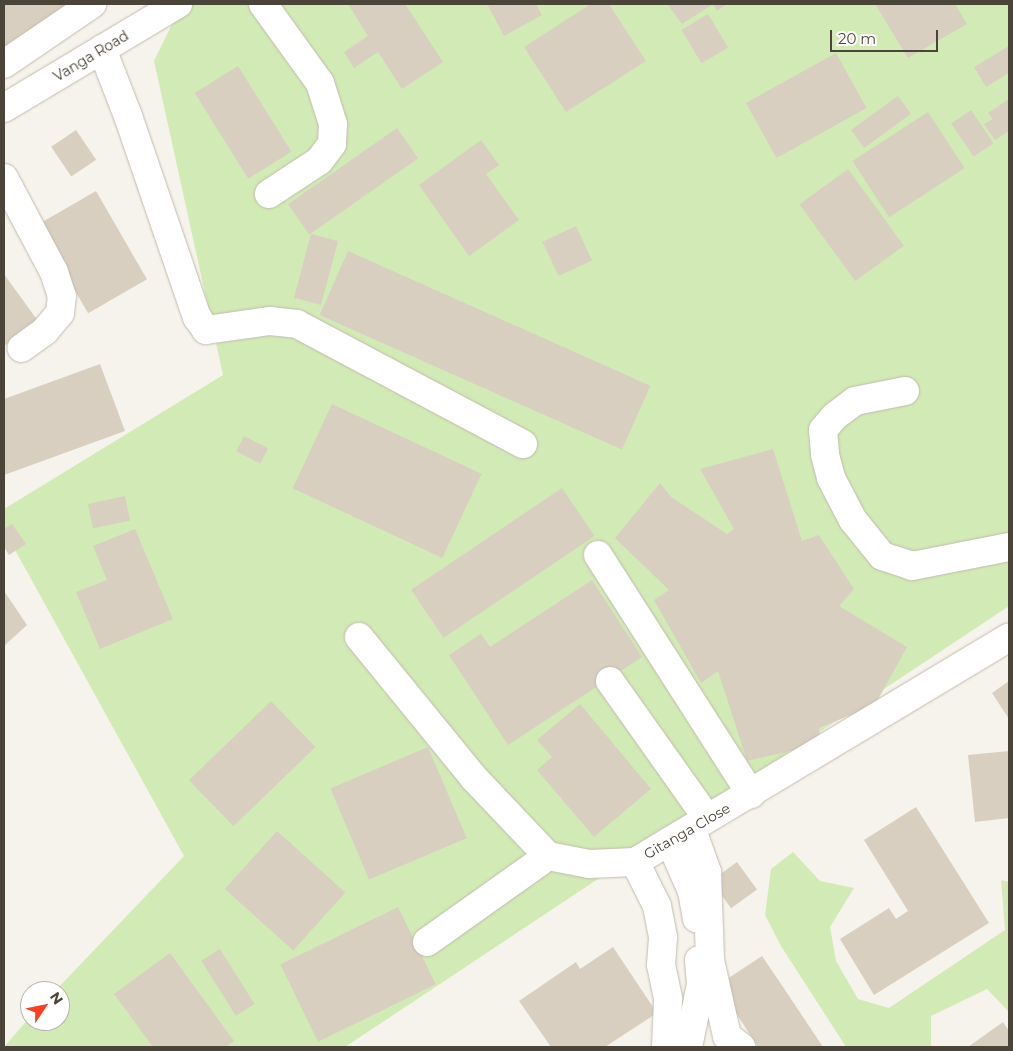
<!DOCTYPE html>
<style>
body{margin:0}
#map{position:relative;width:1013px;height:1051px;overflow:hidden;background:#f6f3ec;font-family:Montserrat,sans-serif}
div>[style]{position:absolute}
.green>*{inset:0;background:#d2eab5}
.building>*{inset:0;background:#d8cfc1;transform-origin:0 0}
.roads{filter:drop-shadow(0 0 1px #c2bbae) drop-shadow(0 0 1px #c2bbae)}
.minor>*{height:28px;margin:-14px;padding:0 14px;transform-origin:14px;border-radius:14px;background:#fff}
span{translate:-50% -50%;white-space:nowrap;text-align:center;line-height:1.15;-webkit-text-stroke:4px #fff;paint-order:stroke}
.street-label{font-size:14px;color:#4b4439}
.frame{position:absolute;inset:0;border:5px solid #4b4439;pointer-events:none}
.north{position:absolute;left:20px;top:981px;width:50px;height:50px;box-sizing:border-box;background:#fff;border:1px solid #b7b4b0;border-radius:50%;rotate:56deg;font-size:14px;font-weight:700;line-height:20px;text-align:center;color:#4b4439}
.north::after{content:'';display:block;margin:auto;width:18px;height:22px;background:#fc3f1d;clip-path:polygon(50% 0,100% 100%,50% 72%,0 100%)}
.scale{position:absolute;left:830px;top:30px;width:108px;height:22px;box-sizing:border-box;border:2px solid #4b4439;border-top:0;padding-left:6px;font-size:15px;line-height:18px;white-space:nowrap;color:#4b4439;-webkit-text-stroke:4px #fff;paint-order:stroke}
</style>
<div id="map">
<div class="green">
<div style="clip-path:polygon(182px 4px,1009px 4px,1009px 606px,345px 1047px,4px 1047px,30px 1017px,30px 1021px,60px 1021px,60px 991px,55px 991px,184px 856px,4px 530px,4px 509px,223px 375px,154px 61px)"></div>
<div style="clip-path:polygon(793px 852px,820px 881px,854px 888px,830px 927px,836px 961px,858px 999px,889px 1008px,1005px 930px,1001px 880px,1009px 882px,1009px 1012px,987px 989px,931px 1016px,931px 1047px,846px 1047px,781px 946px,765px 915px,771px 869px)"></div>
</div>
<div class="building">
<div style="clip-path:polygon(4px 4px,74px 4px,4px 49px)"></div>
<div style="clip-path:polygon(348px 4px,405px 4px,443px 62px,402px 89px,378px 52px,354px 68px,344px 52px,368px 36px)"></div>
<div style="clip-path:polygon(487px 4px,536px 4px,542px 15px,504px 36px)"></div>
<div style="clip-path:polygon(591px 4px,609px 4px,646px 61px,566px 112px,524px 47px)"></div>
<div style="clip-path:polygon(667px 4px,727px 4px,717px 11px,713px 4px,682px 24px)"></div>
<div style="clip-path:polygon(875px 4px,955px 4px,967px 24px,908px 58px)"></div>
<div style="left:708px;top:14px;width:39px;height:31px;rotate:59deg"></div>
<div style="clip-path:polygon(1009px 46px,1009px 73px,986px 87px,974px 67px)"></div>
<div style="left:836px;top:53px;width:63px;height:103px;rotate:61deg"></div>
<div style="left:238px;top:66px;width:101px;height:51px;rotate:58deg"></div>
<div style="left:898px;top:96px;width:22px;height:58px;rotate:54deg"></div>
<div style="clip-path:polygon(1009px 99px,1009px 131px,995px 140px,984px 124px,993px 119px,988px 113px)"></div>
<div style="left:971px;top:110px;width:40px;height:24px;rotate:56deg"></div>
<div style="left:928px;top:112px;width:67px;height:90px;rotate:57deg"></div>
<div style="left:397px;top:128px;width:37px;height:133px;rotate:55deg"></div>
<div style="left:76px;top:130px;width:36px;height:30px;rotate:56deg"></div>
<div style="clip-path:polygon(481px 140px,499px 165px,486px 174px,519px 220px,469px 256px,419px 185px)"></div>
<div style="left:848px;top:169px;width:95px;height:60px;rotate:54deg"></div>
<div style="left:96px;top:191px;width:102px;height:68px;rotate:60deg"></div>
<div style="left:576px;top:226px;width:38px;height:37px;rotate:65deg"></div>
<div style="left:311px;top:234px;width:28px;height:66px;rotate:15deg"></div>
<div style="left:348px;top:251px;width:331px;height:70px;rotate:24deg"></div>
<div style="clip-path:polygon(4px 274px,38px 321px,4px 346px)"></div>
<div style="clip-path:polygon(100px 364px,125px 431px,4px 475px,4px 399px)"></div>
<div style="left:332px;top:404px;width:165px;height:93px;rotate:25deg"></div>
<div style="left:244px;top:436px;width:27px;height:17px;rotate:27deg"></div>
<div style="clip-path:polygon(773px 449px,802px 541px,819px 535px,854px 589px,839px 606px,907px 647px,875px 705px,819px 728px,821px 744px,747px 761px,718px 671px,701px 683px,654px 600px,669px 590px,615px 538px,660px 483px,671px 497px,727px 534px,734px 529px,700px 469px)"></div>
<div style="left:562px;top:488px;width:58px;height:182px;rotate:56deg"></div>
<div style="left:125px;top:496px;width:25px;height:38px;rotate:78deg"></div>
<div style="clip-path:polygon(12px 524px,26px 544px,9px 555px,4px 547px,4px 529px)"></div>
<div style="clip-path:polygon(135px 529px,173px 619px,100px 649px,76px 592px,107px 580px,93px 546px)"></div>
<div style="clip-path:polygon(592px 580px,642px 657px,508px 745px,449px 655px,481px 634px,490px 647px)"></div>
<div style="clip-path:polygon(4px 591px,27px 625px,4px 646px)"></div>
<div style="clip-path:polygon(1009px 681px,1009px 719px,992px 693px)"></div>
<div style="left:271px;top:701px;width:64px;height:114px;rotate:46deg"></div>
<div style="clip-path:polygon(580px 704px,651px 789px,594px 837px,537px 770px,552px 757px,537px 740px)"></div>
<div style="left:428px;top:747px;width:99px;height:106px;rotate:67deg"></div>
<div style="clip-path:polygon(1009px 751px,1009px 818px,975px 822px,968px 755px)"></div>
<div style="clip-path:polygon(916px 807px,989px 923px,874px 995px,840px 939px,889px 908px,896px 919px,908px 911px,864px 840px)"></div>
<div style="left:277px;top:831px;width:92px;height:78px;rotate:42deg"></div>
<div style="left:737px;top:862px;width:34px;height:32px;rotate:54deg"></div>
<div style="left:398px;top:907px;width:86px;height:131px;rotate:64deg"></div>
<div style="clip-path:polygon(613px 947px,657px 1013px,605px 1047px,551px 1047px,519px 1001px,576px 962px,580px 969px)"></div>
<div style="left:220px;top:949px;width:65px;height:22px;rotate:58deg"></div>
<div style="clip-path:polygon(170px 953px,234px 1041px,225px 1047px,153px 1047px,114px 994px)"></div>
<div style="clip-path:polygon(762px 956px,783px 987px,823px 1047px,758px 1047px,718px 985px)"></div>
<div style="clip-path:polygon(1003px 1022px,1009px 1031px,1009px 1047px,968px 1047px)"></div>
</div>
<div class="roads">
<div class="minor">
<div style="left:263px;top:4px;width:97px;rotate:54.2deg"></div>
<div style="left:320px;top:83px;width:43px;rotate:72.4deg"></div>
<div style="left:333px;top:124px;width:20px;rotate:93deg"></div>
<div style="left:332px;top:144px;width:21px;rotate:127deg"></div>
<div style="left:319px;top:161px;width:60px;rotate:146.6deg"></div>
<div style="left:102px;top:49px;width:72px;rotate:68.8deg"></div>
<div style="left:128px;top:116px;width:213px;rotate:71.1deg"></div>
<div style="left:197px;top:317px;width:16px;rotate:55deg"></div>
<div style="left:206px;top:330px;width:65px;rotate:-8deg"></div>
<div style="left:270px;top:321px;width:27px;rotate:6deg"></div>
<div style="left:297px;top:324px;width:256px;rotate:28deg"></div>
<div style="left:4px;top:64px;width:107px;rotate:-34.3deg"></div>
<div style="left:4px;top:108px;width:203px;rotate:-30.9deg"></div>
<div style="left:4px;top:178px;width:106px;rotate:62deg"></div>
<div style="left:54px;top:272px;width:25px;rotate:72deg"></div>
<div style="left:62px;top:296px;width:17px;rotate:97deg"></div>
<div style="left:60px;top:313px;width:23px;rotate:130deg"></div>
<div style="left:45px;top:331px;width:29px;rotate:144deg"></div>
<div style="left:905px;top:391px;width:51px;rotate:168.7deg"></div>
<div style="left:855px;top:401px;width:26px;rotate:143deg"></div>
<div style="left:834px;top:417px;width:17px;rotate:130deg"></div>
<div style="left:823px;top:430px;width:25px;rotate:85deg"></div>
<div style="left:825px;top:455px;width:24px;rotate:75deg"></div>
<div style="left:831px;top:478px;width:47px;rotate:62.4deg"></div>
<div style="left:853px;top:520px;width:46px;rotate:51.1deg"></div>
<div style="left:882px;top:556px;width:32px;rotate:18deg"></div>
<div style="left:912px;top:566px;width:99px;rotate:-11.1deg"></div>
<div style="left:598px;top:555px;width:284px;rotate:57.4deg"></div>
<div style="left:359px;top:637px;width:182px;rotate:50.8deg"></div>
<div style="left:474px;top:778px;width:108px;rotate:46.5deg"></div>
<div style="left:548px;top:856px;width:42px;rotate:11deg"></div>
<div style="left:589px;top:864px;width:46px;rotate:-2.5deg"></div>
<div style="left:635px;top:862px;width:436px;rotate:-31deg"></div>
<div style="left:610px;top:681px;width:168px;rotate:54.7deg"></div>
<div style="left:692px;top:830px;width:45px;rotate:70.3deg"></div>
<div style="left:707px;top:872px;width:88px;rotate:88deg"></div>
<div style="left:710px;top:960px;width:78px;rotate:77.4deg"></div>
<div style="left:727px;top:1036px;width:18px;rotate:38deg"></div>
<div style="left:670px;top:841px;width:55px;rotate:66.3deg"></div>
<div style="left:692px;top:891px;width:28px;rotate:80deg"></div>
<div style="left:635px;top:862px;width:49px;rotate:63.4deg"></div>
<div style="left:657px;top:906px;width:32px;rotate:79deg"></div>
<div style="left:663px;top:937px;width:28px;rotate:94deg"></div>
<div style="left:661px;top:965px;width:35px;rotate:78deg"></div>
<div style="left:668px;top:999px;width:48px;rotate:92.4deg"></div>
<div style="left:427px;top:942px;width:148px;rotate:-35.4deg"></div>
<div style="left:688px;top:1047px;width:64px;rotate:-78.3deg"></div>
<div style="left:701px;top:984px;width:24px;rotate:-95deg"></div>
</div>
</div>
<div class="street-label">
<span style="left:91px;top:56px;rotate:-31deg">Vanga Road</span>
<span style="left:687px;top:831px;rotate:-30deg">Gitanga Close</span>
</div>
<div class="frame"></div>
<div class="north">N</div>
<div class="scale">20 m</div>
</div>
